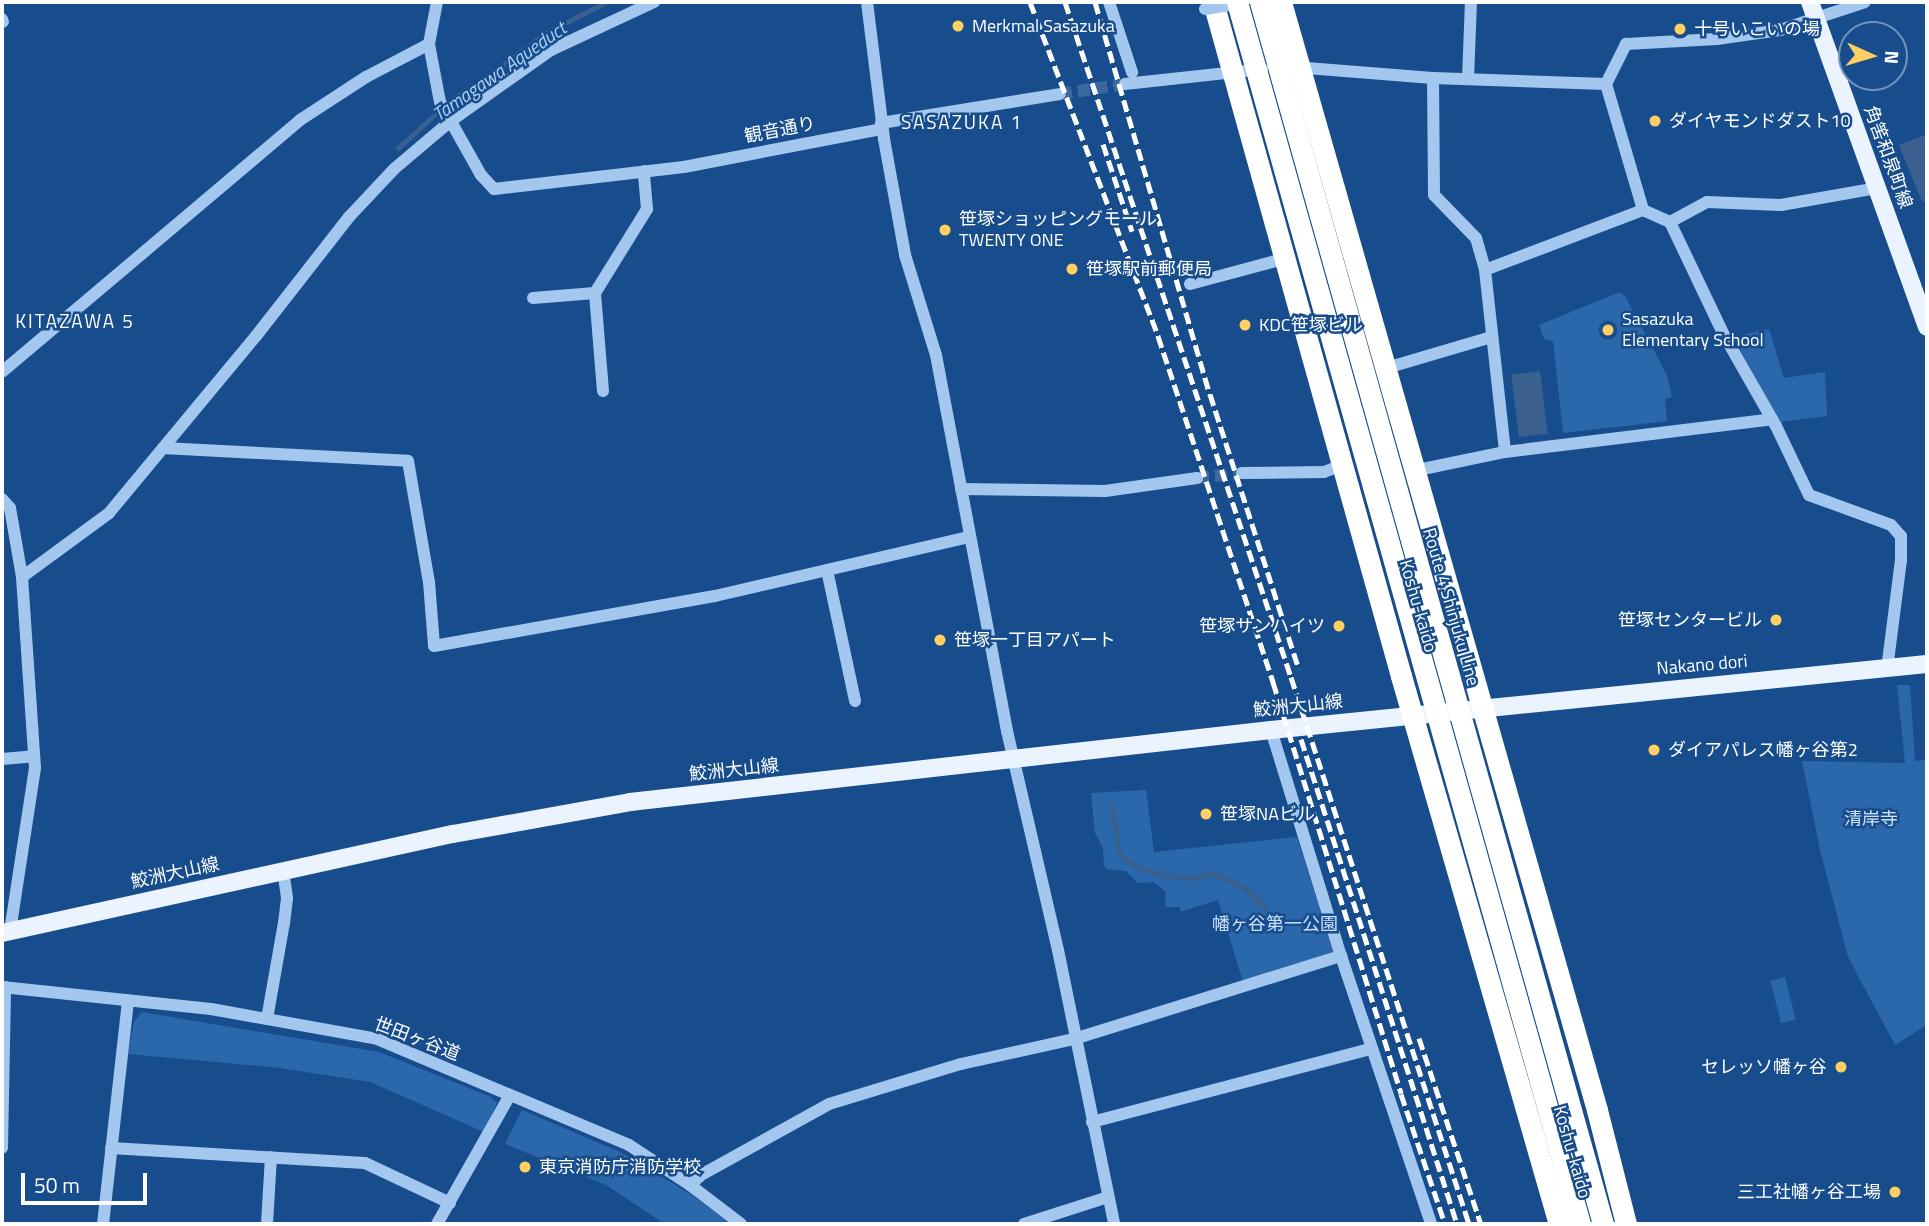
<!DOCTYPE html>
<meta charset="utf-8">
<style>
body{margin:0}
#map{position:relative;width:1929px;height:1226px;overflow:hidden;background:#184d8d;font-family:"Titillium Web","Noto Sans JP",sans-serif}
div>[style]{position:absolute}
.green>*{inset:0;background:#2b67ab;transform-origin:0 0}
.water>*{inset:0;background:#39608e;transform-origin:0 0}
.stream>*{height:5px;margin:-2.5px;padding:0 2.5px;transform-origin:2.5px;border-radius:2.5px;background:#39608e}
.minor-tunnel>*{height:12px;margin-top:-6px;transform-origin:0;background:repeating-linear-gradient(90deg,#3b689e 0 12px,transparent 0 18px)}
.minor>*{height:12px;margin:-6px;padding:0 6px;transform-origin:6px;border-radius:6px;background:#a4c7ef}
.major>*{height:18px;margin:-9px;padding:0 9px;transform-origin:9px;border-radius:9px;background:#ebf3ff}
.highway>*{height:21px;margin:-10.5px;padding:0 10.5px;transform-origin:10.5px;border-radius:10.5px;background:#fff}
.rail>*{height:5px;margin-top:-2.5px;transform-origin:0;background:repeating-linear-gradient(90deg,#fff 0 12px,transparent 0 17px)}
.minor-bridge>*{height:12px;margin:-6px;padding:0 6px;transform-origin:6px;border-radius:6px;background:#a4c7ef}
.highway-bridge>*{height:21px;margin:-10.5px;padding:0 10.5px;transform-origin:10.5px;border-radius:10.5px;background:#fff}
.dots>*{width:19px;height:19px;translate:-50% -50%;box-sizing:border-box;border:4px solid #184d8d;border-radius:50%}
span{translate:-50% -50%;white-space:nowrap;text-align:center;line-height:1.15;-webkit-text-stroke:5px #184d8d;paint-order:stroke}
.poi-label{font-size:18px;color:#fff}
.left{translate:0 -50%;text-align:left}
.right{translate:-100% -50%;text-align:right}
.street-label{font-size:18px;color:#fff}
.park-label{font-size:18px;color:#cae1fa}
.water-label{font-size:19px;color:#afd1f6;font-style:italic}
.neighbourhood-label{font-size:19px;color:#fff;letter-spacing:2px}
.frame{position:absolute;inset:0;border:4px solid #fff;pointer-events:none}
.north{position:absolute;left:1838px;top:21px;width:70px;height:70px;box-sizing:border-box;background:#184d8d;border:2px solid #7494bb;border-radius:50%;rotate:94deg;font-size:19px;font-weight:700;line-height:28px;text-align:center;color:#fff}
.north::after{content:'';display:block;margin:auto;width:24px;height:32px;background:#ffcf61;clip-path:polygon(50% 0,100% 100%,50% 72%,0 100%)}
.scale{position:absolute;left:21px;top:1173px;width:126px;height:32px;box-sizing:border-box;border:4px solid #fff;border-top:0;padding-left:9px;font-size:21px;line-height:24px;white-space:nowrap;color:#fff;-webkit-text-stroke:5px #184d8d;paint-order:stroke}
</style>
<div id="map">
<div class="green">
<div style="clip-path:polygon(1620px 292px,1625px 296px,1667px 375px,1672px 397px,1665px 399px,1667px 421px,1563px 433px,1553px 341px,1544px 339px,1539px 325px)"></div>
<div style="clip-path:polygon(1769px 329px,1784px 378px,1825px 372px,1827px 416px,1779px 422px,1733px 337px)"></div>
<div style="clip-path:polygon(1897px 685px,1910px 685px,1915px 761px,1927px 760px,1927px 1025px,1895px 1045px,1848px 957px,1820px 850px,1802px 761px,1905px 763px)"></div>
<div style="clip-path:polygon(1146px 790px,1154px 852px,1297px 837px,1334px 954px,1244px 985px,1218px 900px,1180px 912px,1180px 907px,1166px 907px,1165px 891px,1154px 882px,1138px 883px,1126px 871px,1107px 869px,1104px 866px,1103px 848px,1095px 833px,1091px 793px)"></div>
<div style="left:1785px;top:977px;width:44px;height:15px;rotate:76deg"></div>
<div style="clip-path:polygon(142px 1012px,379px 1052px,491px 1097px,497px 1103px,484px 1132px,370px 1082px,280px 1068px,128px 1054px,134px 1022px)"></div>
<div style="clip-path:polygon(522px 1110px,622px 1153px,687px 1192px,732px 1224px,665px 1224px,606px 1185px,505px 1144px)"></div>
</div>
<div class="water">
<div style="clip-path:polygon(1927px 134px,1927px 200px,1922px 202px,1899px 145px)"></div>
<div style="left:1540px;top:371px;width:63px;height:29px;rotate:83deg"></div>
</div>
<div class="stream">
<div style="left:398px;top:148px;width:72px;rotate:-42.2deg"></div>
<div style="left:451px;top:100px;width:34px;rotate:-32deg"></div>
<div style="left:480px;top:82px;width:80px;rotate:-36.9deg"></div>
<div style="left:544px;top:34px;width:70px;rotate:-27.3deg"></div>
<div style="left:1111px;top:803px;width:49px;rotate:80.5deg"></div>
<div style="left:1119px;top:851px;width:13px;rotate:51deg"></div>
<div style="left:1127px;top:861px;width:17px;rotate:28deg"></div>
<div style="left:1142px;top:869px;width:28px;rotate:15deg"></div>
<div style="left:1169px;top:876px;width:22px;rotate:5deg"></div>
<div style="left:1191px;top:878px;width:20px;rotate:-11deg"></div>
<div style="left:1211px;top:874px;width:11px;rotate:15deg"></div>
<div style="left:1222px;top:877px;width:25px;rotate:26deg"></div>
<div style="left:1245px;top:888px;width:30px;rotate:46deg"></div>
</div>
<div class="minor-tunnel">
<div style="left:1060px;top:94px;width:66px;rotate:-8.7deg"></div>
<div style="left:1197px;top:478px;width:45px;rotate:-6.3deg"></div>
</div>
<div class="minor">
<div style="left:437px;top:2px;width:43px;rotate:100.8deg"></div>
<div style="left:429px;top:44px;width:59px;rotate:79.3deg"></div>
<div style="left:440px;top:102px;width:84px;rotate:60.7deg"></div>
<div style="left:481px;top:175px;width:19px;rotate:47deg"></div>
<div style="left:494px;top:189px;width:191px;rotate:-6.6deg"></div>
<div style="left:684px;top:167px;width:202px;rotate:-10.9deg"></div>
<div style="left:867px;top:2px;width:138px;rotate:82.9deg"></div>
<div style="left:884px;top:139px;width:118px;rotate:79.7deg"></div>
<div style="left:905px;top:255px;width:105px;rotate:72.8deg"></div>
<div style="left:936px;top:355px;width:383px;rotate:79.3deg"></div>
<div style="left:1007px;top:731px;width:225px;rotate:76.9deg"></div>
<div style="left:1058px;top:950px;width:280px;rotate:78.4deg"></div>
<div style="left:1109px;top:2px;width:74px;rotate:71.8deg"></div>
<div style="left:2px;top:19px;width:3px;rotate:72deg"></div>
<div style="left:1294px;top:67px;width:139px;rotate:4.5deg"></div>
<div style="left:1433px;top:78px;width:173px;rotate:2deg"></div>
<div style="left:1606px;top:84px;width:45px;rotate:-63.4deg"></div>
<div style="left:1626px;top:44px;width:91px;rotate:-3.1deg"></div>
<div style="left:1717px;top:39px;width:64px;rotate:-8.1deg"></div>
<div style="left:1780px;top:30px;width:89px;rotate:-18.2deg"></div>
<div style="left:1433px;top:78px;width:117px;rotate:89.5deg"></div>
<div style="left:1434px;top:195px;width:60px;rotate:45.7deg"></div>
<div style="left:1476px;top:238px;width:33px;rotate:74deg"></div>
<div style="left:1485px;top:270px;width:183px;rotate:83.7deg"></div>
<div style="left:1468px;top:79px;width:77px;rotate:-87.8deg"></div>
<div style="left:1125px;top:84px;width:138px;rotate:-6.2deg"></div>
<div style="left:1606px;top:84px;width:131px;rotate:73.6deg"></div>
<div style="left:881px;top:123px;width:181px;rotate:-9.2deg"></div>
<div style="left:1670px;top:222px;width:42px;rotate:-28.4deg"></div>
<div style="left:1707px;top:202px;width:74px;rotate:2.3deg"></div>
<div style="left:1781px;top:205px;width:97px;rotate:-10deg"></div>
<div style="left:1485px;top:270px;width:169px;rotate:-20.8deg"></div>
<div style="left:1643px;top:210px;width:30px;rotate:24deg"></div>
<div style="left:1670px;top:222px;width:125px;rotate:64.5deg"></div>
<div style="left:1724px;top:335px;width:105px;rotate:60.3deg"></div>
<div style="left:1776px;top:426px;width:76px;rotate:64.4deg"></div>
<div style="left:1809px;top:495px;width:87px;rotate:20.1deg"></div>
<div style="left:1891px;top:525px;width:15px;rotate:48deg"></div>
<div style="left:1901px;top:536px;width:24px;rotate:90deg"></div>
<div style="left:1901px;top:560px;width:110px;rotate:97.3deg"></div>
<div style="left:1190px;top:284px;width:96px;rotate:-15deg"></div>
<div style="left:533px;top:298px;width:62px;rotate:-4.6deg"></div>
<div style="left:1383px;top:369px;width:114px;rotate:-16.4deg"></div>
<div style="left:2px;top:372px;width:390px;rotate:-40.2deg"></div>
<div style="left:300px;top:120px;width:79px;rotate:-33.1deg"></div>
<div style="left:366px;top:77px;width:71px;rotate:-27.6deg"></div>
<div style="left:603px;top:391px;width:98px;rotate:-94.7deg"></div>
<div style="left:595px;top:293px;width:99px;rotate:-58.2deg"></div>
<div style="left:647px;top:209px;width:38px;rotate:-95deg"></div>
<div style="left:163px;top:448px;width:245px;rotate:3deg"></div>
<div style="left:408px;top:461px;width:123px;rotate:80.2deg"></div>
<div style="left:429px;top:582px;width:64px;rotate:85.5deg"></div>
<div style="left:434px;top:646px;width:285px;rotate:-10.1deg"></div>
<div style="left:715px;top:596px;width:260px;rotate:-13.1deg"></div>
<div style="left:1413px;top:471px;width:94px;rotate:-11.7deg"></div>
<div style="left:1505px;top:452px;width:269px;rotate:-7deg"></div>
<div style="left:1242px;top:473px;width:82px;rotate:-0.7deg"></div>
<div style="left:1324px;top:472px;width:19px;rotate:-21deg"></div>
<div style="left:961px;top:489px;width:144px;rotate:0.8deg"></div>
<div style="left:1105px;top:491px;width:93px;rotate:-8deg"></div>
<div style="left:2px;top:499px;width:12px;rotate:48deg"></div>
<div style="left:10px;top:508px;width:70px;rotate:80.1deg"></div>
<div style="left:22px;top:577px;width:191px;rotate:86.1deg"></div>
<div style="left:35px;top:768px;width:165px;rotate:98.7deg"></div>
<div style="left:827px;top:570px;width:134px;rotate:77.9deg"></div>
<div style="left:22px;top:577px;width:108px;rotate:-36.3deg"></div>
<div style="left:109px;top:513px;width:230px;rotate:-50.3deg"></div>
<div style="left:256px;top:336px;width:151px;rotate:-52deg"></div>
<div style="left:349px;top:217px;width:66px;rotate:-46.8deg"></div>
<div style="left:394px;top:169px;width:76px;rotate:-40.2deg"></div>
<div style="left:452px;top:120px;width:121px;rotate:-35.3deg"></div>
<div style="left:551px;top:50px;width:114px;rotate:-25deg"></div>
<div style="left:1271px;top:730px;width:237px;rotate:72.8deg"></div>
<div style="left:1341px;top:956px;width:283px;rotate:71.4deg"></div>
<div style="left:2px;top:759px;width:32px;rotate:-5deg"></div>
<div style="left:2px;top:987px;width:210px;rotate:6deg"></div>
<div style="left:211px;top:1009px;width:169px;rotate:10.2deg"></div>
<div style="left:377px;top:1039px;width:273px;rotate:22.8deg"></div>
<div style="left:629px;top:1145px;width:73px;rotate:33.3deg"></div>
<div style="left:690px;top:1185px;width:64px;rotate:37.4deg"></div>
<div style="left:267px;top:1019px;width:97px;rotate:-80deg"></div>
<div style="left:284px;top:923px;width:25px;rotate:-83deg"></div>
<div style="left:287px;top:898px;width:27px;rotate:-98deg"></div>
<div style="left:1092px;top:1122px;width:288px;rotate:-14.7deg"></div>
<div style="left:2px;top:1148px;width:161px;rotate:-88.9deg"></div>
<div style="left:111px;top:1148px;width:254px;rotate:3.4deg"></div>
<div style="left:365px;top:1163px;width:94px;rotate:25.2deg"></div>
<div style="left:690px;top:1185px;width:15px;rotate:-42deg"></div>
<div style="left:701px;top:1175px;width:146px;rotate:-29deg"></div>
<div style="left:829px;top:1104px;width:138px;rotate:-16.9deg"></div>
<div style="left:961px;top:1064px;width:116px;rotate:-12.5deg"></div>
<div style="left:1074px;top:1039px;width:280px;rotate:-17.3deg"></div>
<div style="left:103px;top:1224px;width:225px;rotate:-83.6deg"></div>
<div style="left:267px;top:1224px;width:67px;rotate:-86.6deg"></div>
<div style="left:437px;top:1224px;width:148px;rotate:-60.5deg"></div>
<div style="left:1024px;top:1224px;width:88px;rotate:-17.8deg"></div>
</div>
<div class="major">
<div style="left:1810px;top:2px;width:345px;rotate:70.2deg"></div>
<div style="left:2px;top:933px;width:462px;rotate:-12.4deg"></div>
<div style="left:453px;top:834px;width:180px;rotate:-10.2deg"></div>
<div style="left:630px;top:802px;width:645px;rotate:-6.41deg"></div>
<div style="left:1271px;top:730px;width:659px;rotate:-5.75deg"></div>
</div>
<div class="highway">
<div style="left:1213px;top:2px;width:700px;rotate:74.41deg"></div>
<div style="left:1401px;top:676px;width:570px;rotate:73.92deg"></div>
<div style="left:1281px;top:2px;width:1152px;rotate:74.08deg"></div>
<div style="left:1597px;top:1110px;width:118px;rotate:75.7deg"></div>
</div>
<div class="rail">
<div style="left:1030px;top:2px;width:358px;rotate:69deg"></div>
<div style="left:1158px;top:336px;width:365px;rotate:71.6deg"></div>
<div style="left:1273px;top:682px;width:431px;rotate:72.7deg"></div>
<div style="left:1401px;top:1094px;width:137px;rotate:71.3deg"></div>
<div style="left:1065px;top:2px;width:712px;rotate:71.49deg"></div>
<div style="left:1291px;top:677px;width:575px;rotate:71.97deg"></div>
<div style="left:1095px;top:2px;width:409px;rotate:73.7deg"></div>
<div style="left:1210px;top:394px;width:289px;rotate:72.1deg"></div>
<div style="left:1103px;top:144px;width:92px;rotate:71.6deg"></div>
<div style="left:1301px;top:739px;width:509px;rotate:72.17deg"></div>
<div style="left:1419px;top:1038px;width:196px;rotate:71.6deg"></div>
</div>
<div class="minor-bridge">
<div style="left:1205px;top:9px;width:38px;rotate:-9deg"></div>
</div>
<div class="highway-bridge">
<div style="left:1237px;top:2px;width:1269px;rotate:74.32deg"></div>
<div style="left:1260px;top:2px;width:1269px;rotate:74.32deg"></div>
</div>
<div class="dots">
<div style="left:958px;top:26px;background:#ffcf61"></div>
<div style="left:1680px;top:29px;background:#ffcf61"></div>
<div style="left:1655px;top:121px;background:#ffcf61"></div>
<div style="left:945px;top:230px;background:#ffcf61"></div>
<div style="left:1072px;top:269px;background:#ffcf61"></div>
<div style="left:1245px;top:325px;background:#ffcf61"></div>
<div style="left:1608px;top:330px;background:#ffcf61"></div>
<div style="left:1776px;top:620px;background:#ffcf61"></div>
<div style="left:1339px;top:626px;background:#ffcf61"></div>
<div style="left:940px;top:640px;background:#ffcf61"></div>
<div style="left:1654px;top:750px;background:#ffcf61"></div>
<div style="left:1206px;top:814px;background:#ffcf61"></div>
<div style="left:1841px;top:1067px;background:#ffcf61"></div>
<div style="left:525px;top:1167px;background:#ffcf61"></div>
<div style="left:1895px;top:1192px;background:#ffcf61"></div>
</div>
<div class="poi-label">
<span class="left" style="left:972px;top:26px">Merkmal Sasazuka</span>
<span class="left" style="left:1694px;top:29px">十号いこいの場</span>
<span class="left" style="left:1669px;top:121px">ダイヤモンドダスト10</span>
<span class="left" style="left:959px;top:230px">笹塚ショッピングモール<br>TWENTY ONE</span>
<span class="left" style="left:1086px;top:269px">笹塚駅前郵便局</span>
<span class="left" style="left:1622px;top:330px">Sasazuka<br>Elementary School</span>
<span class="left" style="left:1259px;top:325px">KDC笹塚ビル</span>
<span class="right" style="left:1762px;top:620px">笹塚センタービル</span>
<span class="right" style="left:1325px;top:626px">笹塚サンハイツ</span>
<span class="left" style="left:954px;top:640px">笹塚一丁目アパート</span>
<span class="left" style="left:1668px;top:750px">ダイアパレス幡ヶ谷第2</span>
<span class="left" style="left:1220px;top:814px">笹塚NAビル</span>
<span class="right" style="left:1827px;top:1067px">セレッソ幡ヶ谷</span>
<span class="left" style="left:539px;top:1167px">東京消防庁消防学校</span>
<span class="right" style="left:1881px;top:1192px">三工社幡ヶ谷工場</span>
</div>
<div class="street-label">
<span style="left:780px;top:130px;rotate:-11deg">観音通り</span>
<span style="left:1888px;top:157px;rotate:70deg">角筈和泉町線</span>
<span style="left:1418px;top:606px;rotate:74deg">Koshu-kaido</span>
<span style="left:1451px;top:607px;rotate:74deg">Route 4 Shinjuku Line</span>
<span style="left:1702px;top:665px;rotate:-5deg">Nakano dori</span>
<span style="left:1298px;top:706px;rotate:-6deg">鮫洲大山線</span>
<span style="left:734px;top:770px;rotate:-6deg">鮫洲大山線</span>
<span style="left:175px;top:873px;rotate:-12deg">鮫洲大山線</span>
<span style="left:417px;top:1039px;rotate:21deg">世田ヶ谷道</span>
<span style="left:1572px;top:1152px;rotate:74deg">Koshu-kaido</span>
</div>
<div class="park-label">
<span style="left:1871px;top:819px">清岸寺</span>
<span style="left:1275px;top:924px">幡ヶ谷第一公園</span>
</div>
<div class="water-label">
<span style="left:499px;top:71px;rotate:-35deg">Tamagawa Aqueduct</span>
</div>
<div class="neighbourhood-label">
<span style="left:962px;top:122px">SASAZUKA 1</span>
<span style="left:75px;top:321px">KITAZAWA 5</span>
</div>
<div class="frame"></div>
<div class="north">N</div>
<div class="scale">50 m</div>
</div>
